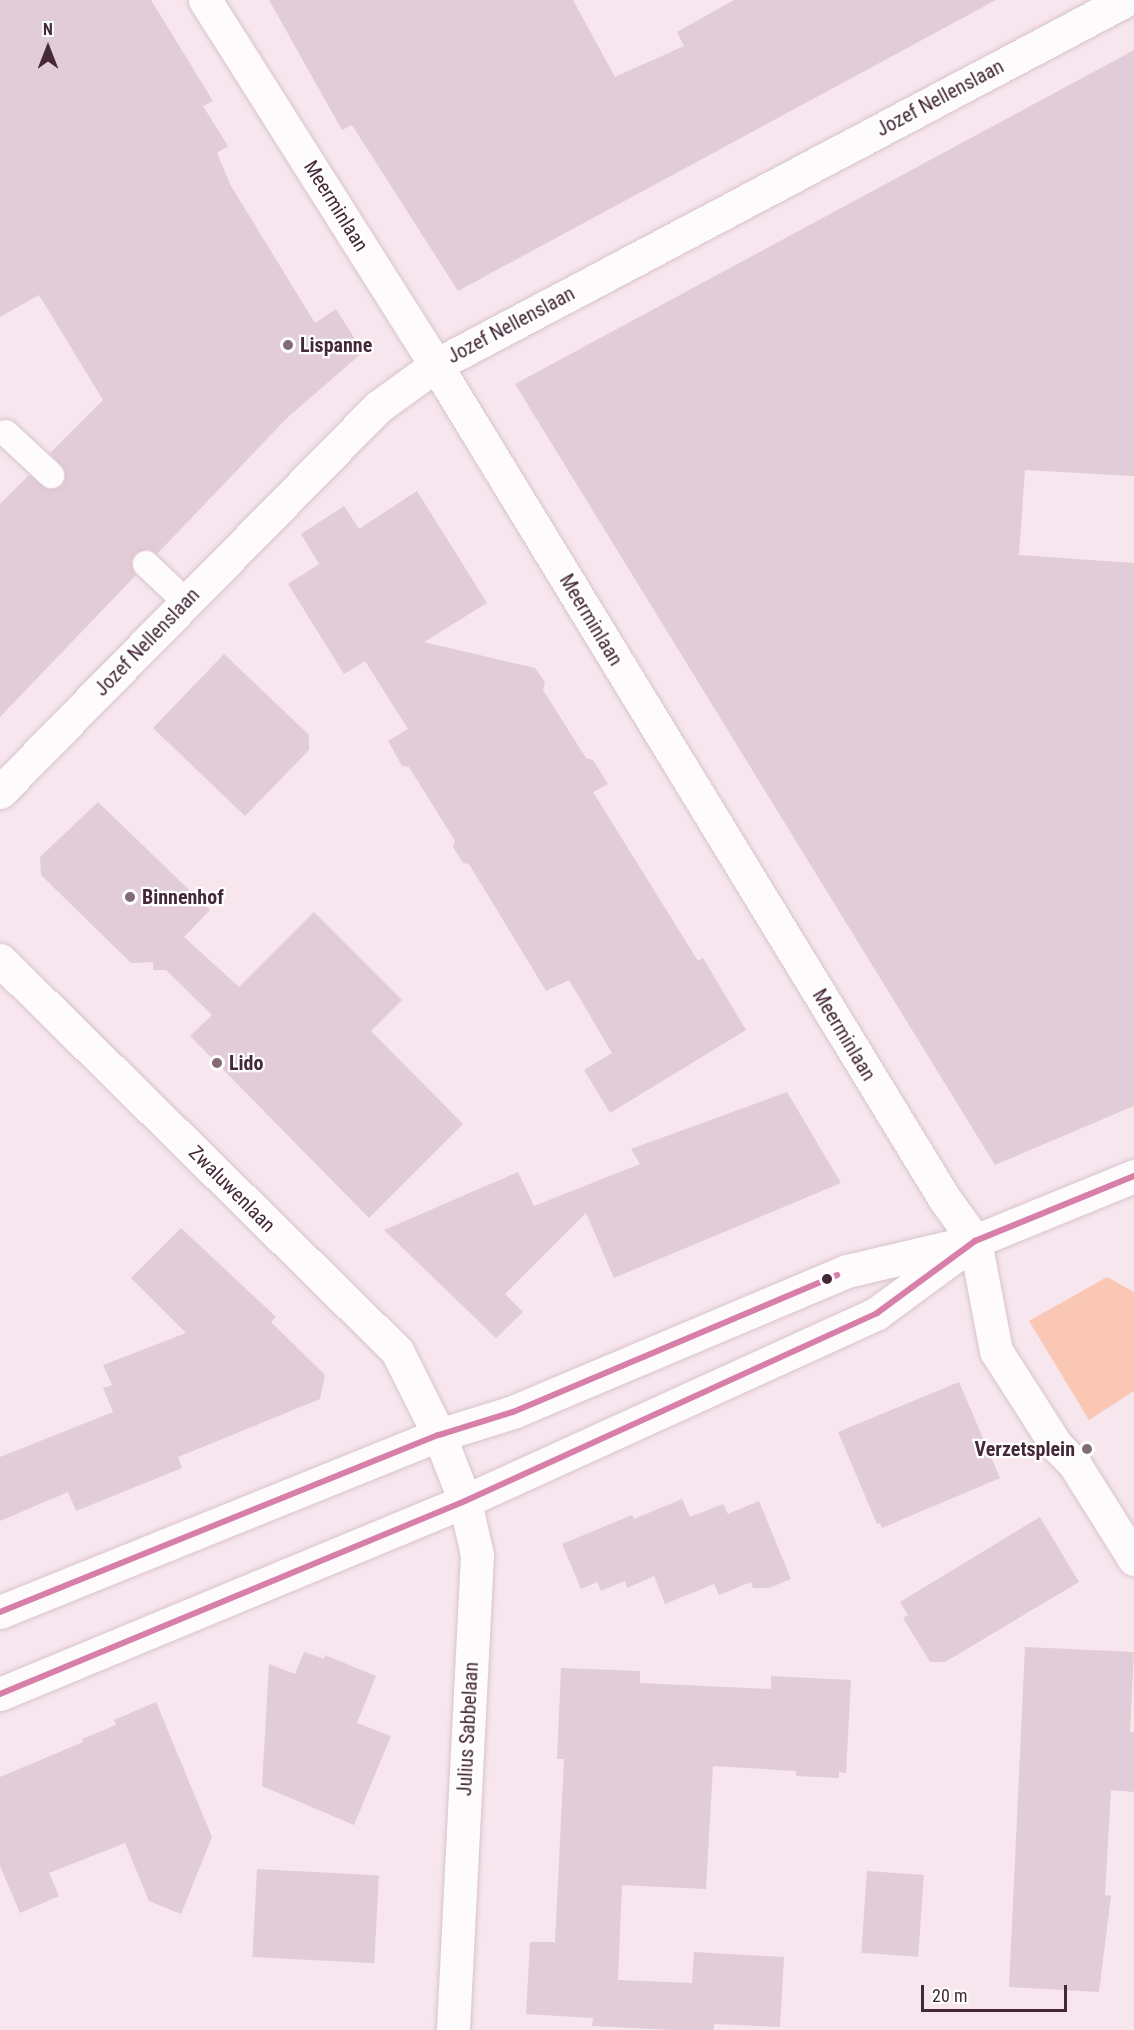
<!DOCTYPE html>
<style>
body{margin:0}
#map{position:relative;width:1134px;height:2030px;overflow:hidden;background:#f7e6ee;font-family:"Roboto Condensed",sans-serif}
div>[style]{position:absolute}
.green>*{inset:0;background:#fac7b5}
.building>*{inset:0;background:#e2ccd7;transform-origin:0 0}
.roads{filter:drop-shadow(0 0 2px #d8c3cd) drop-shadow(0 0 2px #d8c3cd)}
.lane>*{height:26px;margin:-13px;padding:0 13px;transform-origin:13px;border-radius:13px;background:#fefbfc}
.street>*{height:33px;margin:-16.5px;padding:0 16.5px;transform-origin:16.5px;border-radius:16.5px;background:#fefbfc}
.bus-1>*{height:6px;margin:-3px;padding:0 3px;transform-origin:3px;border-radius:3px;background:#d77fa9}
.dots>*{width:16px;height:16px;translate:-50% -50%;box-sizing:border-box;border:3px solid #fff;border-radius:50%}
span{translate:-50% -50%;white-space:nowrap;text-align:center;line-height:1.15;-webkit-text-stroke:4.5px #fff;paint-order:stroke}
.street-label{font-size:20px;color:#442837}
.poi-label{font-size:20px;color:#442837;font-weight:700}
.left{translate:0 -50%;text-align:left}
.right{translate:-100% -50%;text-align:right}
.north{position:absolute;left:18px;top:18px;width:60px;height:60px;-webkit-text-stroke:4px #fff;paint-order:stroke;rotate:0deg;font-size:16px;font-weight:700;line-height:24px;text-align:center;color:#442837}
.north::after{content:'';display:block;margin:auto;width:21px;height:27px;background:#442837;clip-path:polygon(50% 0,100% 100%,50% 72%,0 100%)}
.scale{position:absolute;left:921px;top:1985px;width:146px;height:27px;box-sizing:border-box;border:3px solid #442837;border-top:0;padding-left:8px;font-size:18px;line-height:21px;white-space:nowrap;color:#442837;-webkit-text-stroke:4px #fff;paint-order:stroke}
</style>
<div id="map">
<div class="green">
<div style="clip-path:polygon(1107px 1277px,1134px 1292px,1134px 1391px,1089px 1420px,1029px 1321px)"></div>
</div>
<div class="building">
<div style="clip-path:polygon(0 0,151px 0,213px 101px,203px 106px,228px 146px,217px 153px,231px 186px,315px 323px,336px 309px,363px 352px,287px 418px,157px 554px,149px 549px,136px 553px,131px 561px,136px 575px,0 717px,0 504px,29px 475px,47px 489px,62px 486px,65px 470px,50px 453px,103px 400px,39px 295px,0 317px)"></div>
<div style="clip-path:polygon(269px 0,573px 0,615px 77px,684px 46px,677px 32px,734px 0,996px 0,458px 291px,352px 125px,342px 130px)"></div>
<div style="clip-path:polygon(1134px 50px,1134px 476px,1025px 470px,1019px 555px,1134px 563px,1134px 1106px,995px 1165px,515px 384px)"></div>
<div style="clip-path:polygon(417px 491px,487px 603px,424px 642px,535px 668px,545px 682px,543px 690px,586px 758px,593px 760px,608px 784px,593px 792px,698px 961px,703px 958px,746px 1030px,610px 1113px,584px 1070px,612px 1053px,569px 980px,546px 991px,469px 864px,463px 863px,453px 847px,455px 841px,409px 767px,402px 766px,388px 741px,408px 729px,365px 661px,344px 674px,288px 584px,319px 564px,301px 534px,344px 506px,359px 529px)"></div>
<div style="clip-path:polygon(224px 654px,309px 735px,309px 750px,245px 816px,153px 728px)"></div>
<div style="clip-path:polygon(98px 802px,210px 910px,184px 937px,239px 987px,314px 912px,402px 1000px,371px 1031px,463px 1124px,369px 1218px,190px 1036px,212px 1015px,166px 970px,153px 970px,153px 962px,131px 963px,41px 875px,40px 857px)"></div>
<div style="clip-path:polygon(787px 1092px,841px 1183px,614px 1278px,586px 1213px,505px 1294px,523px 1312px,496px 1338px,384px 1230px,518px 1172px,534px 1206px,640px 1164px,631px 1149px)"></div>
<div style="clip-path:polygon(181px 1228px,276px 1317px,271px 1322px,325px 1375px,320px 1399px,178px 1457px,182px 1468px,76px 1511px,68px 1492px,0 1521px,0 1457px,113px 1412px,103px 1388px,112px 1385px,103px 1365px,186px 1333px,131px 1278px)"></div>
<div style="clip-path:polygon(959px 1382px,1000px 1478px,882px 1528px,880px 1523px,877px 1524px,838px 1432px)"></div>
<div style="clip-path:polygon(682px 1499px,690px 1517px,723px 1504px,728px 1514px,759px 1501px,791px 1579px,769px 1588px,753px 1588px,751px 1582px,719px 1595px,714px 1584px,665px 1604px,654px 1576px,627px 1588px,625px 1581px,601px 1591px,597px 1582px,581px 1589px,562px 1544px,632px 1515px,634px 1519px)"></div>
<div style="clip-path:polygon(1040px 1517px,1079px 1582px,945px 1662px,930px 1662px,903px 1618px,908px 1615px,900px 1602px)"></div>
<div style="clip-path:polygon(1025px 1647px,1134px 1652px,1130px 1732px,1134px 1732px,1134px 1792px,1111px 1790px,1105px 1895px,1111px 1896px,1099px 1992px,1009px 1987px)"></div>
<div style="clip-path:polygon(304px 1652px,324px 1659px,325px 1655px,376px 1676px,357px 1723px,391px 1736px,354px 1825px,262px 1786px,269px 1664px,295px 1674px)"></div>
<div style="clip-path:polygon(561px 1668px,640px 1671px,640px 1683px,771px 1689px,771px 1676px,851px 1680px,846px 1773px,839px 1772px,839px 1778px,796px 1776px,796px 1771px,713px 1766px,706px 1889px,622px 1885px,618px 1980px,692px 1983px,694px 1952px,784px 1957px,780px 2027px,714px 2024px,714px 2030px,674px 2030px,592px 2026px,593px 2018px,526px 2014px,530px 1942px,555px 1942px,564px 1759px,557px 1759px)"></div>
<div style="clip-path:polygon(156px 1702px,212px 1837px,181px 1914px,149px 1901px,125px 1843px,49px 1873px,59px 1896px,20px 1913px,0 1866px,0 1777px,83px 1742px,82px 1739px,116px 1725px,114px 1720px)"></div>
<div style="left:257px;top:1869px;width:122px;height:88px;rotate:3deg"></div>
<div style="left:867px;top:1871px;width:57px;height:82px;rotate:4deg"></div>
</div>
<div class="roads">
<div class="lane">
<div style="left:6px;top:433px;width:62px;rotate:43deg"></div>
<div style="left:146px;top:564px;width:55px;rotate:43.5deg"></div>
</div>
<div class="street">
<div style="left:205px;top:0;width:432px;rotate:57.7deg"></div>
<div style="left:436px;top:365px;width:976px;rotate:58.62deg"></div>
<div style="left:944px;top:1198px;width:53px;rotate:54.2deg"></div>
<div style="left:975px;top:1241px;width:112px;rotate:79.2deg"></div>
<div style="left:996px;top:1351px;width:112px;rotate:57.4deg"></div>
<div style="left:1056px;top:1445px;width:28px;rotate:46deg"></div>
<div style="left:1075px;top:1465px;width:111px;rotate:57.9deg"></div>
<div style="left:0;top:792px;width:540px;rotate:-45.53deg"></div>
<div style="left:378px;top:407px;width:72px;rotate:-35.9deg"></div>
<div style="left:436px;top:365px;width:781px;rotate:-27.88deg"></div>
<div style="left:0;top:960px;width:557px;rotate:44.56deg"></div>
<div style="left:397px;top:1351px;width:94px;rotate:63.4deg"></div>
<div style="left:439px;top:1435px;width:71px;rotate:68.5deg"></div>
<div style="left:465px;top:1501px;width:55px;rotate:77.5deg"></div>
<div style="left:477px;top:1555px;width:476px;rotate:92.9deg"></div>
<div style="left:0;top:1612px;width:473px;rotate:-22deg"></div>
<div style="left:439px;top:1435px;width:77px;rotate:-17.3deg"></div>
<div style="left:513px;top:1412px;width:363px;rotate:-22.9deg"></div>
<div style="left:847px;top:1271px;width:131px;rotate:-13.2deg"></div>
<div style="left:975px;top:1241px;width:172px;rotate:-22.2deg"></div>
<div style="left:0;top:1694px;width:503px;rotate:-22.54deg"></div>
<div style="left:465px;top:1501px;width:453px;rotate:-24.5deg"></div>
<div style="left:877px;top:1313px;width:108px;rotate:-36.3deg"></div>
</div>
</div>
<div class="bus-1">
<div style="left:0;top:1612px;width:473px;rotate:-22deg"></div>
<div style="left:439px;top:1435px;width:77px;rotate:-17.3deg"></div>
<div style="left:513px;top:1412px;width:352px;rotate:-22.9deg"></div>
<div style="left:0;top:1694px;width:503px;rotate:-22.54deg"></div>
<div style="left:465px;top:1501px;width:453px;rotate:-24.5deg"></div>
<div style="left:877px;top:1313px;width:122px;rotate:-36.3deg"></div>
<div style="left:975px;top:1241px;width:172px;rotate:-22.2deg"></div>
</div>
<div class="dots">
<div style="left:288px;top:345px;background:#836a77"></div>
<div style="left:130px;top:897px;background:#836a77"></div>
<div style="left:217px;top:1063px;background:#836a77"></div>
<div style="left:827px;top:1279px;background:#442837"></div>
<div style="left:1087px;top:1449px;background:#836a77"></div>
</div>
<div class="street-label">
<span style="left:940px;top:98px;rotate:-28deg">Jozef Nellenslaan</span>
<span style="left:336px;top:206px;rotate:58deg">Meerminlaan</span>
<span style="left:511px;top:325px;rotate:-28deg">Jozef Nellenslaan</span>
<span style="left:591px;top:620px;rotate:59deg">Meerminlaan</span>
<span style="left:147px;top:642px;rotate:-46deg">Jozef Nellenslaan</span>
<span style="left:844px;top:1035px;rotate:59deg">Meerminlaan</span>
<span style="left:232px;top:1189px;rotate:45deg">Zwaluwenlaan</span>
<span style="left:468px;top:1729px;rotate:-87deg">Julius Sabbelaan</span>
</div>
<div class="poi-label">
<span class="left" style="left:300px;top:345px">Lispanne</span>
<span class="left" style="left:142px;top:897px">Binnenhof</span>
<span class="left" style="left:229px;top:1063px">Lido</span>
<span class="right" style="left:1075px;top:1449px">Verzetsplein</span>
</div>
<div class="north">N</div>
<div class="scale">20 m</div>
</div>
